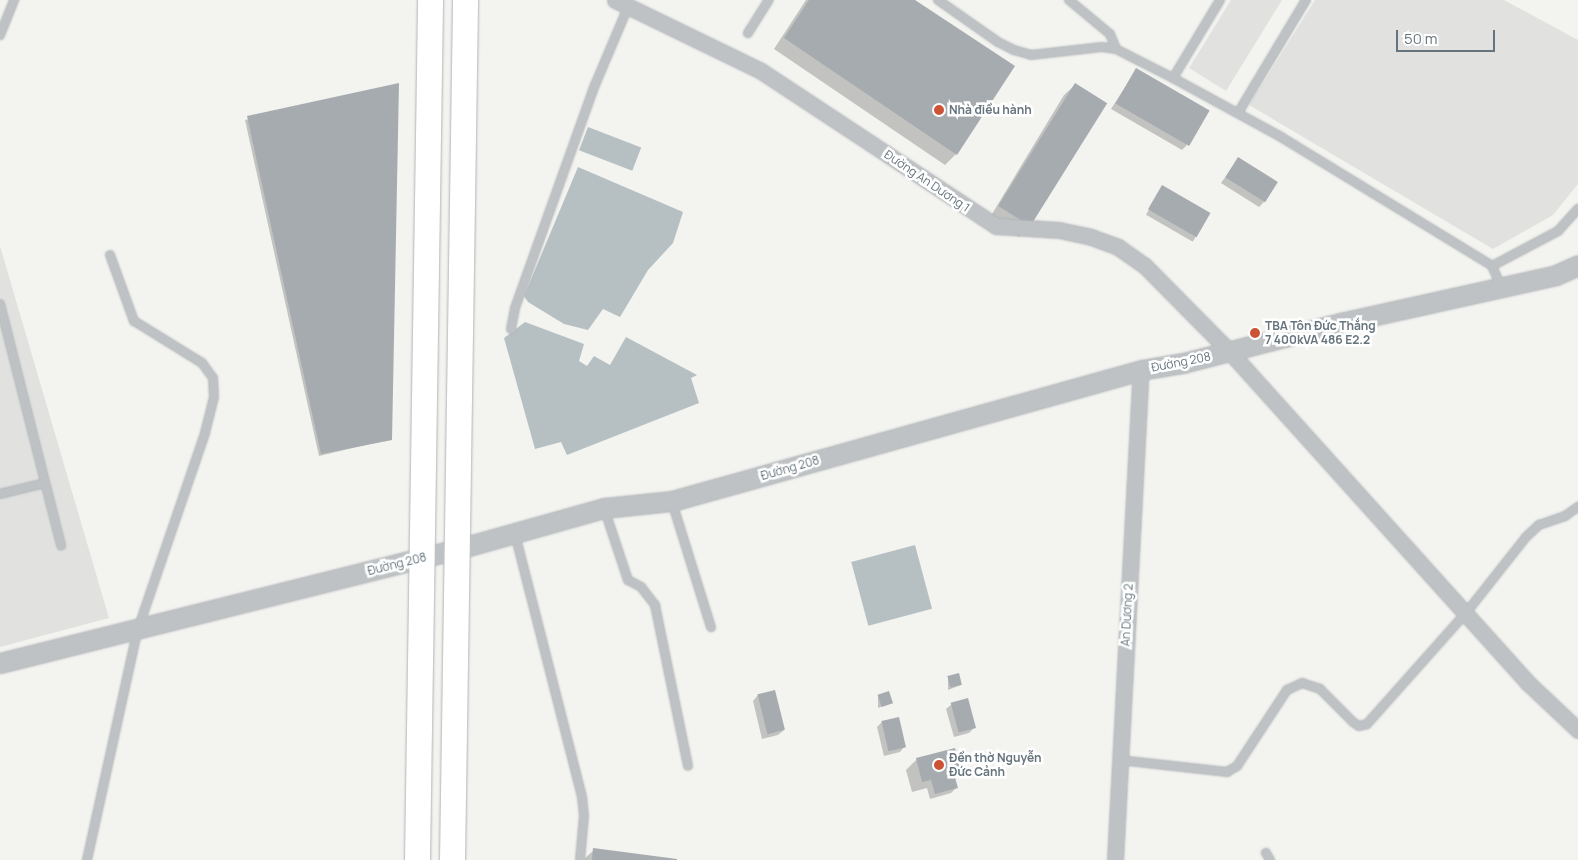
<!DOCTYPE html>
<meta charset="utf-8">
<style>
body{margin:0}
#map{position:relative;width:1578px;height:860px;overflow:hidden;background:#f3f3f0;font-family:Manrope,sans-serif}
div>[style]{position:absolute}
.built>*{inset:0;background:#e1e2e0}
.water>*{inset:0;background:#b6c0c3;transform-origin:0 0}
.shadow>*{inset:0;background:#0003;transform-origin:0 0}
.building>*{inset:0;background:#a5abaf;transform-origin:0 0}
.roads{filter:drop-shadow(0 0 1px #b0b4b7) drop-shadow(0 0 1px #b0b4b7)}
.service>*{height:8px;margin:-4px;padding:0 4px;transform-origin:4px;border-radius:4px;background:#bfc2c4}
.minor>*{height:15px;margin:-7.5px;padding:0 7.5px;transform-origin:7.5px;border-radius:7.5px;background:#bfc2c4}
.tertiary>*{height:19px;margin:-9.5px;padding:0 9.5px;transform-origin:9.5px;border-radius:9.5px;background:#bfc2c4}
.primary>*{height:25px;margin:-12.5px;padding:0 12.5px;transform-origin:12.5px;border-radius:12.5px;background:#fff}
.dots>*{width:14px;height:14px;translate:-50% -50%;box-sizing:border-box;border:2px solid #fff;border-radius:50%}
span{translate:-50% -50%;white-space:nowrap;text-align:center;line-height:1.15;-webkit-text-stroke:5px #fff;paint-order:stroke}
.poi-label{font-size:12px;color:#66747d;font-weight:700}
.left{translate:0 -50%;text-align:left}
.street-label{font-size:12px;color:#66747d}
.scale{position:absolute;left:1396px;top:30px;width:99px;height:22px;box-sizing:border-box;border:2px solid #66747d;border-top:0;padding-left:6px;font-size:15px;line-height:18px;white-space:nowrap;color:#66747d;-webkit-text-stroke:4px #fff;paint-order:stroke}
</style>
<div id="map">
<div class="built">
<div style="clip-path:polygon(1231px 0,1282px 0,1226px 91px,1189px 68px)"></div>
<div style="clip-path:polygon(1315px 0,1504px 0,1578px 40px,1578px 184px,1553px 215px,1493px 249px,1249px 105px)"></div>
<div style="clip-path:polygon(0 246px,109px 618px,0 647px)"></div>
</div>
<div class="water">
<div style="left:588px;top:127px;width:57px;height:25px;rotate:21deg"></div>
<div style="clip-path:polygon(578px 167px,683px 212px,673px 243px,648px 270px,620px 317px,603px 309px,588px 330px,564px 324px,528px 302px,524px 296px)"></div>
<div style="clip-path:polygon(525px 322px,584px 344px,579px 361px,587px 366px,594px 356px,610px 365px,626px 337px,697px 375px,691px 378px,699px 403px,567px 455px,561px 442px,535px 449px,504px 338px)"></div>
<div style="left:915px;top:545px;width:66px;height:66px;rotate:75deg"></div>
</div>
<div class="shadow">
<div style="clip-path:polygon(806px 0,913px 0,956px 154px,945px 165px,774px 49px)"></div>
<div style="clip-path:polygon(1136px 70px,1187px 145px,1182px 150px,1111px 109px)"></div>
<div style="clip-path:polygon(397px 85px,391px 439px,319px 456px,245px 120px)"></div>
<div style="clip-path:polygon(1075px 85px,1029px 226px,1019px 237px,989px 219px,1064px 95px)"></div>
<div style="clip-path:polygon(1239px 158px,1264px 202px,1259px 207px,1221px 183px)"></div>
<div style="left:1162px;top:187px;width:54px;height:32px;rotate:30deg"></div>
<div style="clip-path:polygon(948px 677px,961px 685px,948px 690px)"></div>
<div style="clip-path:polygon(758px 695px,784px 730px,778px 735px,762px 739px,753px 701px)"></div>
<div style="clip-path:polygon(878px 695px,891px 703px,878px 708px)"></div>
<div style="clip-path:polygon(952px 704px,975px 727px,969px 733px,954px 737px,946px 709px)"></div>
<div style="clip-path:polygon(882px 722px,905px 746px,900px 752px,884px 756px,877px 727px)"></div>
<div style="clip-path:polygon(917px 759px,960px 772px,954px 778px,956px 788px,951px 793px,930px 799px,927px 788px,912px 792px,906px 770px)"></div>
<div style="clip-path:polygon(594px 850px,677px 860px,583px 860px)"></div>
</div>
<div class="building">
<div style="clip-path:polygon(809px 0,915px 0,1015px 66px,957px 155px,784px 38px)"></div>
<div style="left:1136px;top:68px;width:85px;height:41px;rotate:30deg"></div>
<div style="clip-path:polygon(399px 83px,392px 440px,321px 454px,247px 116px)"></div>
<div style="left:1075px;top:83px;width:38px;height:145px;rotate:32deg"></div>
<div style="left:1238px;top:157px;width:47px;height:24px;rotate:32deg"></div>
<div style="left:1162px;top:185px;width:56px;height:28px;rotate:30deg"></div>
<div style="left:959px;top:673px;width:12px;height:12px;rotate:76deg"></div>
<div style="left:775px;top:690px;width:41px;height:18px;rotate:76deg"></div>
<div style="left:889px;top:691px;width:13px;height:12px;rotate:72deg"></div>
<div style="left:968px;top:698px;width:31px;height:18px;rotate:75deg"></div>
<div style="left:899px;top:717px;width:31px;height:18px;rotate:77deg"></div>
<div style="clip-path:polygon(955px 748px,961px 772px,954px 774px,958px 788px,935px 794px,931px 780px,922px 782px,916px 758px)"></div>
<div style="clip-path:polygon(593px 848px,677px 859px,677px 860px,592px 860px)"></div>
</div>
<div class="roads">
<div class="service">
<div style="left:938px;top:0;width:73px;rotate:35deg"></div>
<div style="left:998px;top:42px;width:18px;rotate:27deg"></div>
<div style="left:1014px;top:50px;width:18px;rotate:16deg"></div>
<div style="left:1031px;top:55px;width:71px;rotate:-6.4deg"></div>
<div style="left:1102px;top:47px;width:14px;rotate:8deg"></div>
<div style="left:1116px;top:49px;width:64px;rotate:27deg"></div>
<div style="left:1173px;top:78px;width:123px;rotate:28.6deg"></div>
<div style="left:1281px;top:137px;width:247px;rotate:31.4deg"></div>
<div style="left:1492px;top:266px;width:22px;rotate:66deg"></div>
<div style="left:1069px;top:0;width:53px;rotate:39.7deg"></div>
<div style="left:1110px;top:34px;width:16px;rotate:68deg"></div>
<div style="left:748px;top:33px;width:39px;rotate:-58deg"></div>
<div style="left:0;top:35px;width:38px;rotate:-68deg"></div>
<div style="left:1173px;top:78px;width:91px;rotate:-58.9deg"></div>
<div style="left:1238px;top:113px;width:132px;rotate:-59deg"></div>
<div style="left:1492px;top:266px;width:75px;rotate:-27.9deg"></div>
<div style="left:1558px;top:231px;width:30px;rotate:-48deg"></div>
<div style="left:0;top:304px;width:249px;rotate:75.8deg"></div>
<div style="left:511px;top:329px;width:21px;rotate:-79deg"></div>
<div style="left:515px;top:308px;width:237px;rotate:-70.3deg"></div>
<div style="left:595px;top:85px;width:85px;rotate:-67.1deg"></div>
<div style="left:0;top:494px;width:46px;rotate:-13.7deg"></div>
<div style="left:672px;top:502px;width:131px;rotate:72.7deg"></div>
<div style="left:604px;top:508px;width:76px;rotate:71.6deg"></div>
<div style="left:628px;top:580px;width:15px;rotate:28deg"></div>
<div style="left:641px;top:587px;width:23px;rotate:52deg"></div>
<div style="left:655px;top:605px;width:164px;rotate:78.4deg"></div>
<div style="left:515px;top:534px;width:271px;rotate:75.7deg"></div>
<div style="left:582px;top:797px;width:19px;rotate:84deg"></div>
<div style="left:584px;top:816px;width:44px;rotate:95.2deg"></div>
<div style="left:1119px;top:760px;width:109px;rotate:6.3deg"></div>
<div style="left:1227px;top:772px;width:12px;rotate:-31deg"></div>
<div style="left:1237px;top:766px;width:91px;rotate:-56.7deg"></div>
<div style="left:1287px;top:690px;width:17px;rotate:-25deg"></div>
<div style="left:1302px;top:683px;width:19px;rotate:18deg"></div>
<div style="left:1320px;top:689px;width:47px;rotate:45deg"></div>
<div style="left:1353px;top:722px;width:7px;rotate:34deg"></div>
<div style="left:1359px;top:726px;width:8px;rotate:-14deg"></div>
<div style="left:1367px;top:724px;width:149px;rotate:-48.3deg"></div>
<div style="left:1466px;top:613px;width:97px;rotate:-51.7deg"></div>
<div style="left:1526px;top:537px;width:18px;rotate:-43deg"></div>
<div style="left:1539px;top:525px;width:28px;rotate:-19deg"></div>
<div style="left:1565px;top:516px;width:16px;rotate:-35deg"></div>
<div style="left:1266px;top:853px;width:8px;rotate:60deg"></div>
<div style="left:87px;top:860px;width:237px;rotate:-77.6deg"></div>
<div style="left:138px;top:629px;width:207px;rotate:-71.1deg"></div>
<div style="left:205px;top:433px;width:37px;rotate:-76deg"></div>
<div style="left:214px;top:397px;width:19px;rotate:-93deg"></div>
<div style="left:213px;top:378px;width:19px;rotate:-126deg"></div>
<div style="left:202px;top:363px;width:80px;rotate:-148.3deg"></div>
<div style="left:134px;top:321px;width:70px;rotate:-110deg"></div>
</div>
<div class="minor">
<div style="left:615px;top:0;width:162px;rotate:25.9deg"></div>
<div style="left:761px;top:71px;width:282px;rotate:33.4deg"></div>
<div style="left:996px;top:226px;width:63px;rotate:3.6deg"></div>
<div style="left:1059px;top:230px;width:33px;rotate:12deg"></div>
<div style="left:1091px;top:237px;width:29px;rotate:20deg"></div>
<div style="left:1118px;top:247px;width:32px;rotate:35deg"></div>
<div style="left:1144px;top:265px;width:122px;rotate:45.3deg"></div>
<div style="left:1230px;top:352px;width:444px;rotate:48deg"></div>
<div style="left:1527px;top:682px;width:70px;rotate:43.3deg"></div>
<div style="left:1115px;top:860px;width:491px;rotate:-87deg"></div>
</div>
<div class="tertiary">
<div style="left:0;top:663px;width:472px;rotate:-14deg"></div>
<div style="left:458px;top:549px;width:152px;rotate:-15.7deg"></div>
<div style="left:604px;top:508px;width:68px;rotate:-5.9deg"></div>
<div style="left:672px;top:501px;width:487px;rotate:-15.6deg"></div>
<div style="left:1141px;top:370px;width:43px;rotate:-9.5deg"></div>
<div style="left:1183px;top:363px;width:162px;rotate:-14.3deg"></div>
<div style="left:1340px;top:323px;width:221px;rotate:-12.5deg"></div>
<div style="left:1556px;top:275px;width:24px;rotate:-24deg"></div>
</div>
<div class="primary">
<div style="left:417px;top:860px;width:860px;rotate:-89.13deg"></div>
<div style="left:452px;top:860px;width:860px;rotate:-89.13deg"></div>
</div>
</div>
<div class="dots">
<div style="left:939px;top:110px;background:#cc5336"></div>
<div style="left:1255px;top:333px;background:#cc5336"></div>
<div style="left:939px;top:765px;background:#cc5336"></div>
</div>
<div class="poi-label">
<span class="left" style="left:949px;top:110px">Nhà điều hành</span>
<span class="left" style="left:1265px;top:333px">TBA Tôn Đức Thắng<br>7 400kVA 486 E2.2</span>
<span class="left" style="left:949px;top:765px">Đền thờ Nguyễn<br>Đức Cảnh</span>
</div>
<div class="street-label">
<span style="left:927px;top:181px;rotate:34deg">Đường An Dương 1</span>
<span style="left:1181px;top:362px;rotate:-11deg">Đường 208</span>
<span style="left:790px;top:468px;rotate:-16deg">Đường 208</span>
<span style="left:397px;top:564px;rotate:-14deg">Đường 208</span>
<span style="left:1127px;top:615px;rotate:-87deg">An Dương 2</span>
</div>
<div class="scale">50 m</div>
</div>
